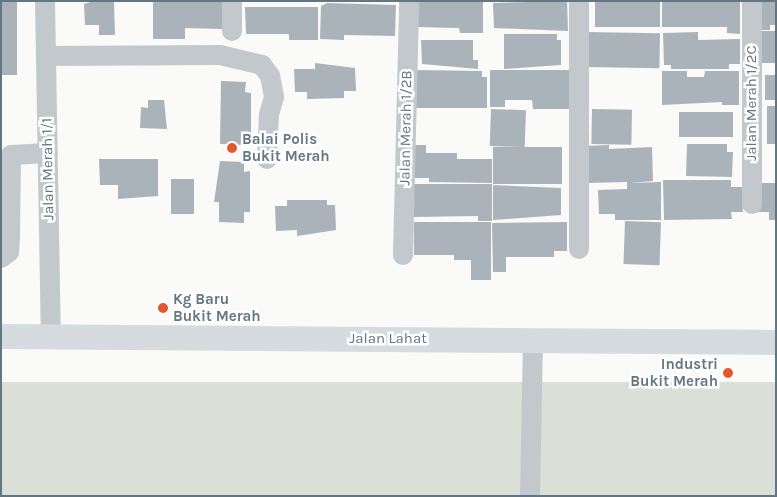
<!DOCTYPE html>
<style>
body{margin:0}
#map{position:relative;width:777px;height:497px;overflow:hidden;background:#fafaf8;font-family:Karla,sans-serif}
div>[style]{position:absolute}
.green>*{inset:0;background:#dadfd7;transform-origin:0 0}
.building>*{inset:0;background:#aab3b9;transform-origin:0 0}
.minor>*{height:20px;margin:-10px;padding:0 10px;transform-origin:10px;border-radius:10px;background:#c3c8cc}
.major>*{height:25px;margin:-12.5px;padding:0 12.5px;transform-origin:12.5px;border-radius:12.5px;background:#d6dbdf}
.dots>*{width:14px;height:14px;translate:-50% -50%;box-sizing:border-box;border:2px solid #fff;border-radius:50%}
span{translate:-50% -50%;white-space:nowrap;text-align:center;line-height:1.15;-webkit-text-stroke:5px #fff;paint-order:stroke}
.street-label{font-size:15px;color:#657683}
.poi-label{font-size:15px;color:#657683;font-weight:700}
.left{translate:0 -50%;text-align:left}
.right{translate:-100% -50%;text-align:right}
.frame{position:absolute;inset:0;border:2px solid #657683;pointer-events:none}
</style>
<div id="map">
<div class="green">
<div style="left:1px;top:382px;width:775px;height:114px"></div>
</div>
<div class="building">
<div style="left:1px;top:1px;width:16px;height:74px"></div>
<div style="clip-path:polygon(94px 1px,114px 1px,115px 35px,99px 35px,99px 25px,85px 25px,84px 4px)"></div>
<div style="clip-path:polygon(153px 1px,222px 1px,222px 29px,185px 28px,185px 39px,153px 39px)"></div>
<div style="clip-path:polygon(414px 1px,483px 1px,483px 33px,460px 33px,459px 28px,414px 27px)"></div>
<div style="clip-path:polygon(567px 1px,568px 31px,494px 28px,493px 3px)"></div>
<div style="left:595px;top:1px;width:65px;height:26px"></div>
<div style="clip-path:polygon(662px 1px,740px 1px,740px 34px,727px 33px,727px 27px,662px 27px)"></div>
<div style="clip-path:polygon(758px 1px,776px 1px,776px 25px,770px 25px,770px 30px,758px 30px)"></div>
<div style="clip-path:polygon(327px 3px,396px 5px,395px 36px,344px 35px,344px 40px,320px 39px,321px 6px)"></div>
<div style="clip-path:polygon(245px 7px,318px 7px,318px 40px,289px 40px,289px 34px,246px 34px)"></div>
<div style="left:758px;top:31px;width:18px;height:32px"></div>
<div style="left:586px;top:32px;width:74px;height:35px;rotate:1deg"></div>
<div style="clip-path:polygon(698px 32px,698px 40px,740px 39px,740px 64px,729px 64px,729px 69px,671px 69px,671px 65px,664px 65px,663px 33px)"></div>
<div style="clip-path:polygon(504px 34px,557px 34px,557px 40px,561px 40px,561px 65px,504px 69px)"></div>
<div style="clip-path:polygon(421px 40px,473px 40px,473px 60px,478px 60px,478px 69px,422px 64px)"></div>
<div style="clip-path:polygon(315px 63px,355px 68px,356px 91px,344px 91px,344px 98px,307px 99px,307px 92px,295px 92px,294px 69px,315px 69px)"></div>
<div style="clip-path:polygon(415px 70px,482px 71px,482px 77px,487px 77px,487px 108px,415px 108px)"></div>
<div style="clip-path:polygon(490px 70px,569px 70px,570px 109px,533px 109px,532px 100px,505px 100px,505px 107px,490px 107px)"></div>
<div style="clip-path:polygon(662px 71px,687px 71px,687px 77px,704px 77px,705px 71px,739px 71px,739px 105px,722px 105px,722px 102px,662px 105px)"></div>
<div style="left:765px;top:75px;width:11px;height:25px"></div>
<div style="clip-path:polygon(221px 81px,246px 82px,245px 92px,251px 93px,251px 133px,245px 133px,245px 145px,220px 144px)"></div>
<div style="clip-path:polygon(148px 100px,164px 100px,167px 129px,140px 128px,141px 107px,148px 108px)"></div>
<div style="left:767px;top:106px;width:9px;height:38px"></div>
<div style="left:491px;top:109px;width:35px;height:37px;rotate:2deg"></div>
<div style="left:592px;top:109px;width:40px;height:35px;rotate:1deg"></div>
<div style="left:679px;top:112px;width:54px;height:25px"></div>
<div style="clip-path:polygon(687px 144px,727px 144px,727px 152px,733px 152px,732px 177px,686px 176px)"></div>
<div style="clip-path:polygon(414px 145px,426px 145px,426px 153px,457px 153px,457px 159px,492px 159px,492px 183px,429px 182px,429px 178px,414px 178px)"></div>
<div style="clip-path:polygon(609px 145px,609px 149px,652px 147px,653px 181px,631px 183px,661px 182px,661px 220px,615px 220px,615px 214px,599px 214px,598px 190px,627px 189px,627px 182px,585px 183px,584px 146px)"></div>
<div style="left:493px;top:147px;width:69px;height:37px"></div>
<div style="clip-path:polygon(99px 159px,158px 159px,158px 196px,118px 199px,118px 185px,100px 185px)"></div>
<div style="clip-path:polygon(220px 161px,244px 162px,244px 172px,250px 171px,250px 212px,244px 212px,244px 223px,219px 222px,219px 202px,214px 202px)"></div>
<div style="left:171px;top:179px;width:23px;height:35px"></div>
<div style="clip-path:polygon(663px 180px,731px 180px,731px 187px,742px 187px,743px 212px,731px 212px,732px 219px,664px 220px)"></div>
<div style="clip-path:polygon(757px 183px,776px 183px,776px 220px,769px 220px,769px 212px,758px 212px)"></div>
<div style="clip-path:polygon(414px 184px,492px 184px,492px 221px,478px 221px,478px 216px,414px 217px)"></div>
<div style="clip-path:polygon(493px 185px,561px 188px,561px 215px,493px 220px)"></div>
<div style="clip-path:polygon(287px 200px,327px 200px,327px 205px,335px 205px,336px 230px,297px 236px,297px 230px,276px 231px,275px 206px,287px 206px)"></div>
<div style="left:625px;top:221px;width:36px;height:43px;rotate:2deg"></div>
<div style="clip-path:polygon(414px 222px,491px 222px,491px 280px,471px 280px,471px 260px,454px 260px,454px 255px,414px 255px)"></div>
<div style="clip-path:polygon(567px 222px,567px 251px,554px 251px,554px 257px,506px 257px,506px 272px,493px 272px,492px 223px)"></div>
</div>
<div class="minor">
<div style="left:45px;top:1px;width:336px;rotate:89deg"></div>
<div style="left:752px;top:1px;width:203px;rotate:90deg"></div>
<div style="left:232px;top:31px;width:30px;rotate:-90deg"></div>
<div style="left:46px;top:56px;width:174px;rotate:-0.3deg"></div>
<div style="left:220px;top:55px;width:43px;rotate:13.4deg"></div>
<div style="left:262px;top:65px;width:14px;rotate:54deg"></div>
<div style="left:270px;top:76px;width:21px;rotate:79deg"></div>
<div style="left:274px;top:97px;width:19px;rotate:106deg"></div>
<div style="left:269px;top:115px;width:44px;rotate:92.6deg"></div>
<div style="left:579px;top:249px;width:248px;rotate:-90deg"></div>
<div style="left:403px;top:255px;width:254px;rotate:-88.6deg"></div>
<div style="left:1px;top:258px;width:10px;rotate:-37deg"></div>
<div style="left:9px;top:252px;width:16px;rotate:-86deg"></div>
<div style="left:10px;top:236px;width:81px;rotate:-89.3deg"></div>
<div style="left:11px;top:155px;width:37px;rotate:-3deg"></div>
<div style="left:530px;top:496px;width:157px;rotate:-88.9deg"></div>
</div>
<div class="major">
<div style="left:1px;top:336px;width:775px;rotate:0.44deg"></div>
</div>
<div class="dots">
<div style="left:232px;top:148px;background:#e4572e"></div>
<div style="left:163px;top:308px;background:#e4572e"></div>
<div style="left:728px;top:373px;background:#e4572e"></div>
</div>
<div class="street-label">
<span style="left:752px;top:103px;rotate:-90deg">Jalan Merah 1/2C</span>
<span style="left:406px;top:128px;rotate:-89deg">Jalan Merah 1/2B</span>
<span style="left:48px;top:169px;rotate:-91deg">Jalan Merah 1/1</span>
<span style="left:388px;top:339px">Jalan Lahat</span>
</div>
<div class="poi-label">
<span class="left" style="left:242px;top:148px">Balai Polis<br>Bukit Merah</span>
<span class="left" style="left:173px;top:308px">Kg Baru<br>Bukit Merah</span>
<span class="right" style="left:718px;top:373px">Industri<br>Bukit Merah</span>
</div>
<div class="frame"></div>
</div>
